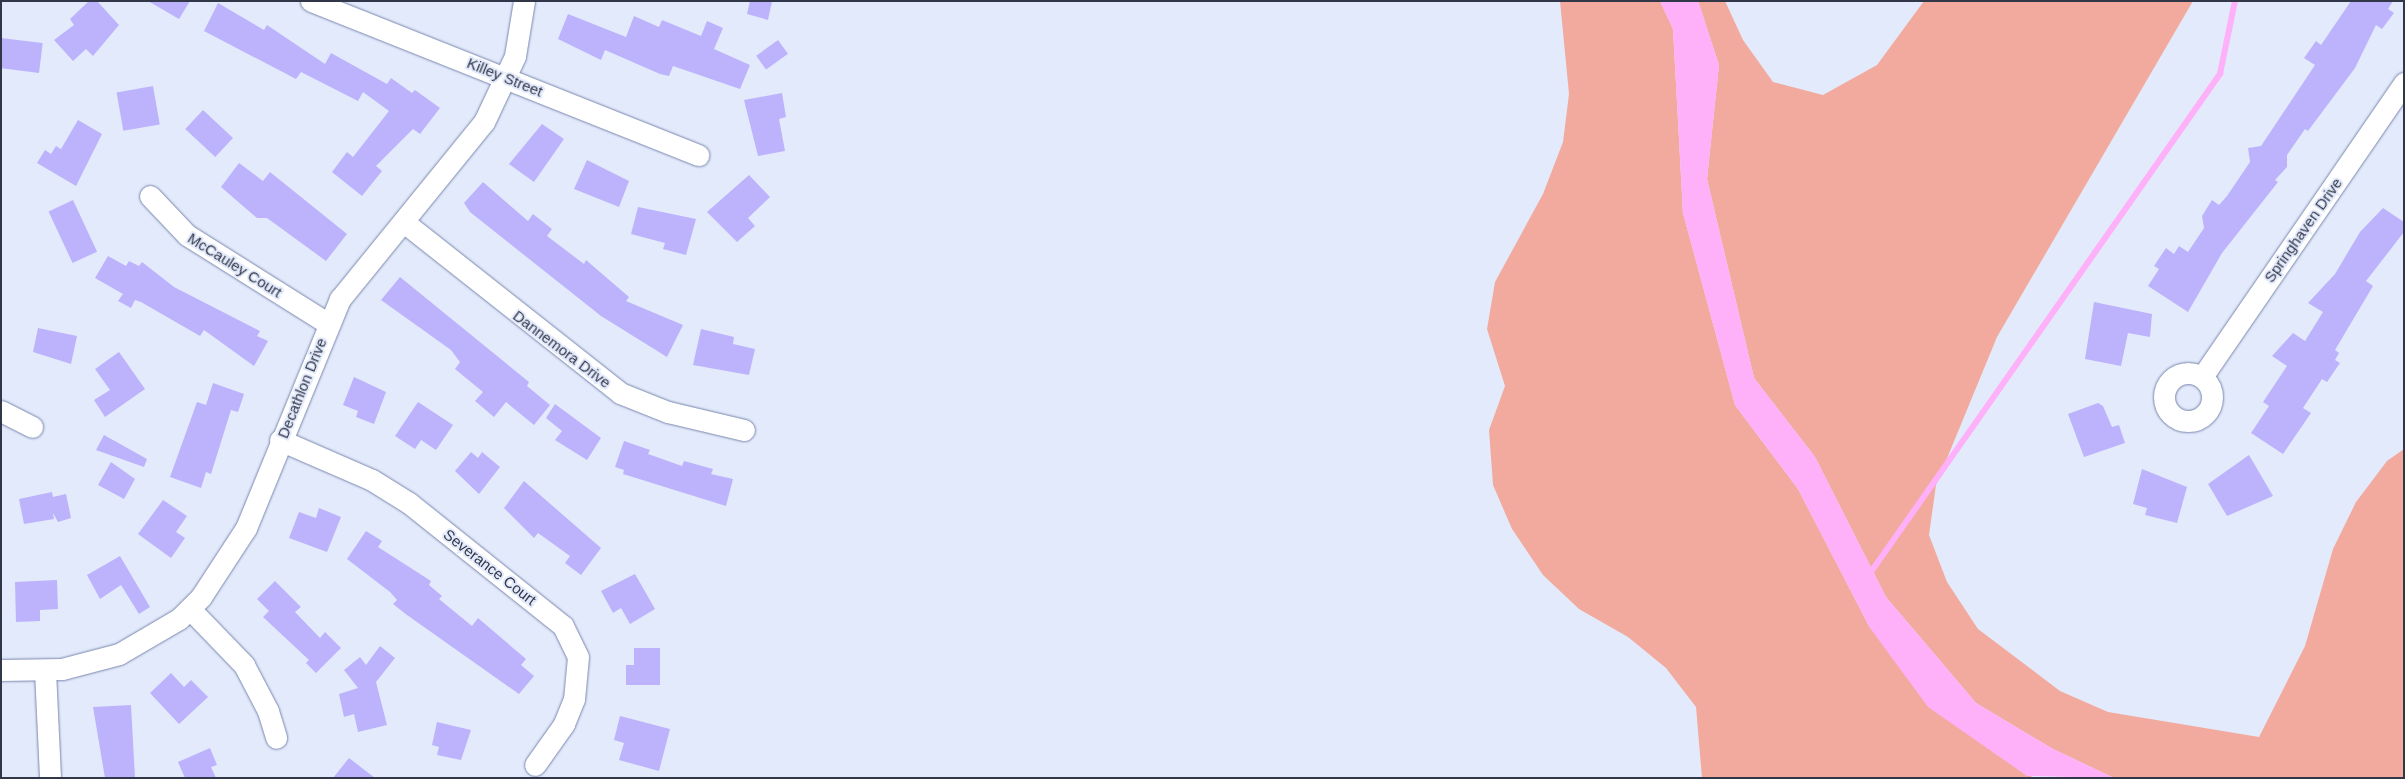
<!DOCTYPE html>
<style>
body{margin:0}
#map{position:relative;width:2405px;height:779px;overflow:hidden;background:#e3eafb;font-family:Arial,sans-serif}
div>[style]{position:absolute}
.green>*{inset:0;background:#f2aa9e}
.water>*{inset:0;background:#feb0f8}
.stream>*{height:5.5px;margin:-2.75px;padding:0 2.75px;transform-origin:2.75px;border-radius:2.75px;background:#feb0f8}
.building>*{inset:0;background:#bcb3fc;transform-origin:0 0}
.roads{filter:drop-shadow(0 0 1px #7987af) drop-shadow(0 0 1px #7987af)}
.street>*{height:21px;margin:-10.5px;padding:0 10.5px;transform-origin:10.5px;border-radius:10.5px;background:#fff}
.street>.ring{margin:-10.5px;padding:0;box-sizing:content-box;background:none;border:21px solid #fff;border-radius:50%}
span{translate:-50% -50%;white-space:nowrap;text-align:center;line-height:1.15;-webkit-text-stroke:4px #e3eafb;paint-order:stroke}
.street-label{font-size:15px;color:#313748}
.frame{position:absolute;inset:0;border:2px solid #313748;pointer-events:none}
</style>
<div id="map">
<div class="green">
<div style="clip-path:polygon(1560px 1px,1660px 1px,1673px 29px,1683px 213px,1735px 405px,1798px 489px,1870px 628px,2033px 778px,1702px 778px,1696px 707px,1666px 668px,1628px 637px,1579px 609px,1543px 575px,1512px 529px,1493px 485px,1489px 430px,1505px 386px,1487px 329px,1495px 282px,1543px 194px,1563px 142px,1569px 94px)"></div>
<div style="clip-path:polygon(1698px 1px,1725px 1px,1743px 40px,1773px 82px,1823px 95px,1877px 65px,1924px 1px,2193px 1px,1997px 337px,1936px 485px,1929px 535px,1947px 582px,1978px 629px,2060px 691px,2108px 712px,2259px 737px,2305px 646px,2333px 549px,2356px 502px,2387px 461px,2404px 449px,2404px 778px,2114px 778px,2053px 749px,1976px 703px,1886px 597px,1815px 457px,1754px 378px,1707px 179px,1719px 65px)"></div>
</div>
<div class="water">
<div style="clip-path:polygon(1660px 1px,1698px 1px,1719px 65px,1707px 179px,1754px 378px,1815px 457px,1886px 597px,1976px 703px,2053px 749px,2114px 778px,2027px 776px,1928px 707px,1870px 628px,1798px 489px,1735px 405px,1683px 213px,1673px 29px)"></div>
</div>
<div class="stream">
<div style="left:1869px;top:575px;width:612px;rotate:-54.98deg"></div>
<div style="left:2220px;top:74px;width:75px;rotate:-78.4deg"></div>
</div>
<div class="building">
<div style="clip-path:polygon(89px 1px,97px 1px,119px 25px,93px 56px,86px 49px,73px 61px,54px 40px,74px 25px,70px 19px)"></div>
<div style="clip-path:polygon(148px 1px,190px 1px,179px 19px)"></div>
<div style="clip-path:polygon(750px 1px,772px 1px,768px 20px,747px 14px)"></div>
<div style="clip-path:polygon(2351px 1px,2393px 1px,2388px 9px,2394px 13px,2382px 29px,2376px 25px,2355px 68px,2308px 131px,2305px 129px,2287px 155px,2287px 167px,2275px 180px,2278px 182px,2222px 253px,2188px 312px,2148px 286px,2159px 269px,2154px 266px,2166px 248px,2174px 254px,2179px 246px,2188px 252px,2204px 228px,2202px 216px,2212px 200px,2219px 205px,2227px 196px,2250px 162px,2248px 148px,2261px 146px,2315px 65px,2304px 58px,2316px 41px,2321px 45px)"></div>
<div style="clip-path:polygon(218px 3px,264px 30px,267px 25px,325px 64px,331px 53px,387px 84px,391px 78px,412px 93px,415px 90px,440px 108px,420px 134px,413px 129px,376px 166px,382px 171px,362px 196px,332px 172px,347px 152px,353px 157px,389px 111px,363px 92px,358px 101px,301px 72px,296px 79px,204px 31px)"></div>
<div style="clip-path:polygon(568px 14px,626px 37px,634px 16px,659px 27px,662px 20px,701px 36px,707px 21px,723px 28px,714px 49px,750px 65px,740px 89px,673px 66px,669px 76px,660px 74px,605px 50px,601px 60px,558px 39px)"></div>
<div style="left:1px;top:38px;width:42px;height:30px;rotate:7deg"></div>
<div style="left:778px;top:40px;width:17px;height:27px;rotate:54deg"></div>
<div style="left:153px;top:86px;width:39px;height:37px;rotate:80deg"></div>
<div style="clip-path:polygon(782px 93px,786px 117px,779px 119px,785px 151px,758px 156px,744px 100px)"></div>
<div style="left:203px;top:110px;width:41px;height:26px;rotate:43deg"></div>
<div style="clip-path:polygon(78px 120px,102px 134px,76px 186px,37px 163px,45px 150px,51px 154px,56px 146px,61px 149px)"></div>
<div style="clip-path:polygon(542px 124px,564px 139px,534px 182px,509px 164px)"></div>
<div style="clip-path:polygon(587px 160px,629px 181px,619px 207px,574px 189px)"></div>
<div style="clip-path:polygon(239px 163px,263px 181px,270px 172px,347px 234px,326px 261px,267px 218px,257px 218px,221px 187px)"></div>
<div style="clip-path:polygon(749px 175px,770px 197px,748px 218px,755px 226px,737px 242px,707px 212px)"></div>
<div style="clip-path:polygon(483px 182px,528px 221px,533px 214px,552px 229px,547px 236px,584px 264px,586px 260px,629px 297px,626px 301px,683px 325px,667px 357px,601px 316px,470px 212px,464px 203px)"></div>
<div style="left:73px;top:200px;width:57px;height:27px;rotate:65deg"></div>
<div style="clip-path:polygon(638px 207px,696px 219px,686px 255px,663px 249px,665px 243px,631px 234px)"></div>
<div style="clip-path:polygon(2383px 208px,2404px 222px,2404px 232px,2366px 281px,2373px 286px,2335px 350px,2339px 353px,2335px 360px,2340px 363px,2327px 382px,2322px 379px,2303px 408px,2311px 413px,2283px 454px,2251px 433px,2269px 406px,2263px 402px,2287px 366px,2272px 356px,2293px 333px,2305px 341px,2323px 312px,2308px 303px,2335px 274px,2360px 232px)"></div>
<div style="clip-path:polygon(108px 256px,126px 266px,129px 261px,139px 266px,142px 262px,174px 287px,260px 331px,257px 336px,268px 341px,254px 366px,204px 330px,200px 336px,141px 302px,135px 300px,131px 308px,118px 301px,123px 294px,95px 278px)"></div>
<div style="clip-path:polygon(400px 277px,529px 382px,527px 386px,550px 405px,534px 425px,506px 402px,494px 417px,475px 401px,483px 392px,455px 369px,460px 362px,451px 350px,381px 300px)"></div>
<div style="clip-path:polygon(2094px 302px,2152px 314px,2150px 337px,2128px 333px,2121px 366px,2085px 359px)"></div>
<div style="clip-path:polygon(38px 328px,77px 336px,71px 364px,33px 352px)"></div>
<div style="clip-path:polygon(701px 329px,734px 337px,733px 344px,755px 349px,749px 375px,693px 365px)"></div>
<div style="clip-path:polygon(119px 352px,145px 389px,105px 417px,94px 400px,110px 390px,95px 369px)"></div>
<div style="clip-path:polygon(354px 377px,386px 392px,374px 424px,356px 417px,358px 411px,343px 405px)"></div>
<div style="clip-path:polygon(213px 383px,244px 394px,238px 412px,231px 410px,211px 474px,206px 472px,201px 488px,170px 477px,197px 402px,206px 405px)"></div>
<div style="clip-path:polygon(418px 402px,453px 425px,436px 450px,421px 440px,415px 449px,395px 436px)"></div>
<div style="clip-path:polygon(2098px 403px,2103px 406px,2112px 427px,2119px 425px,2125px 443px,2084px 457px,2068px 414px)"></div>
<div style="clip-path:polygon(555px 404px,601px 438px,587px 460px,555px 440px,562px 431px,546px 418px)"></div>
<div style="clip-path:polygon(104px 435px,147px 459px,144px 467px,96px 450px)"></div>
<div style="clip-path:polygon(624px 441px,650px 450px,648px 454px,682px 466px,684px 461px,713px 469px,711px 474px,733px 479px,726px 506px,623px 474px,624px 470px,615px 467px)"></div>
<div style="clip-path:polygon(471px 452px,478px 458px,482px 452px,500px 467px,479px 494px,455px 471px)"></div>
<div style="clip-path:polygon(2249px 455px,2273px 496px,2227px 516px,2208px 484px)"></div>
<div style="clip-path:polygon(111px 462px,135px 479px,124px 499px,98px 485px)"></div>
<div style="clip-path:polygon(2142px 469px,2187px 487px,2177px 523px,2145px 515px,2147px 508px,2133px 504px)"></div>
<div style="clip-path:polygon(524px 481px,601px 548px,581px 575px,565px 563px,570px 556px,538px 533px,534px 538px,504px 508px)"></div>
<div style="clip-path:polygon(52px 492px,53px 497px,66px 494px,71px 518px,58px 522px,53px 513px,54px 519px,24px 524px,19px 499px)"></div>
<div style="clip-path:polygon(163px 500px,187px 516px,176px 532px,185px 538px,171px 558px,138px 534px)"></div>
<div style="clip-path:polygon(319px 508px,341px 517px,327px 552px,289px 538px,299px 512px,316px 518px)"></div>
<div style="clip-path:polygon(366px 531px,382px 541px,378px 547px,431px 581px,429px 585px,442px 596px,439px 599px,472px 626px,478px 618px,526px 659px,521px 665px,534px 676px,519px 694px,407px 615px,393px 604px,397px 600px,390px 592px,347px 559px)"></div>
<div style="clip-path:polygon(120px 556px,150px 607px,139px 614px,121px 585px,100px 599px,87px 575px)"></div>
<div style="clip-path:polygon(635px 574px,655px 609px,630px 624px,621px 608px,613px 613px,601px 591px)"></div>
<div style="clip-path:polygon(57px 580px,58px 609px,40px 610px,40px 621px,16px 622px,15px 582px)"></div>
<div style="clip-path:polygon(275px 581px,301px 607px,295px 612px,320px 638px,325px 632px,341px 648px,316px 673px,306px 663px,309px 660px,263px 617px,269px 611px,257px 599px)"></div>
<div style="clip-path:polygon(380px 646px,395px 658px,376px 682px,387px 725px,358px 732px,354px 714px,344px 717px,339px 694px,358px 688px,344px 670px,360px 657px,366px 665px)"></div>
<div style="clip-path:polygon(634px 648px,660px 648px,660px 685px,626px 685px,626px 665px,634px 665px)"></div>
<div style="clip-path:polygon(171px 673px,184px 687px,191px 680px,208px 697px,179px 724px,150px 693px)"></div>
<div style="clip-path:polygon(131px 705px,135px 778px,105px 778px,93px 707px)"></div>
<div style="clip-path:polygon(620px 716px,670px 729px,659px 771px,619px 760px,624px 743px,614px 740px)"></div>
<div style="clip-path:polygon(437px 722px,471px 730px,461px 760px,437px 755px,439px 747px,432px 745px)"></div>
<div style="clip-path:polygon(210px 748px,217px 765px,211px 767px,216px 778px,185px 778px,178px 762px)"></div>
<div style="clip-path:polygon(349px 758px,375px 778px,333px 778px)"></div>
</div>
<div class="roads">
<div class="street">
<div style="left:311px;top:1px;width:417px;rotate:21.7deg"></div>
<div style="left:150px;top:196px;width:54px;rotate:46.5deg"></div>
<div style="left:187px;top:235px;width:168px;rotate:32.1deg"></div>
<div style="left:405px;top:223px;width:274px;rotate:38.3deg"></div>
<div style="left:620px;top:393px;width:52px;rotate:21.6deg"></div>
<div style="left:668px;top:412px;width:78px;rotate:13.3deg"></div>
<div class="ring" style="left:2164px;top:373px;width:27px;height:27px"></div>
<div style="left:2202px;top:377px;width:357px;rotate:-55.5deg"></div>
<div style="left:1px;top:411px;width:35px;rotate:27deg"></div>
<div style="left:280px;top:440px;width:100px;rotate:23.5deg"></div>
<div style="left:372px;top:480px;width:44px;rotate:31.9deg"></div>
<div style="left:409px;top:503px;width:197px;rotate:38.6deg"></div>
<div style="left:563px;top:626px;width:34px;rotate:64deg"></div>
<div style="left:578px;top:657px;width:42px;rotate:95.4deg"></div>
<div style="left:574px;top:699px;width:27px;rotate:112deg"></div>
<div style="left:564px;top:724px;width:50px;rotate:125.3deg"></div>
<div style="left:190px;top:609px;width:78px;rotate:46deg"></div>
<div style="left:244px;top:665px;width:52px;rotate:62.4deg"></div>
<div style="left:268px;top:711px;width:28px;rotate:73deg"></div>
<div style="left:1px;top:670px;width:61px;rotate:-0.9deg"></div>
<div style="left:62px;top:669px;width:59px;rotate:-14.7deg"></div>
<div style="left:119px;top:654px;width:69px;rotate:-30.3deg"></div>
<div style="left:179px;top:619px;width:31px;rotate:-45deg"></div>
<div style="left:201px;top:597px;width:82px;rotate:-56.9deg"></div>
<div style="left:246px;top:528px;width:248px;rotate:-67.7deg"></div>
<div style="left:340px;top:299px;width:228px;rotate:-50.9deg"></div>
<div style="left:484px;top:122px;width:73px;rotate:-64.8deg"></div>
<div style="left:515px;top:56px;width:56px;rotate:-80.7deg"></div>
<div style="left:45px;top:671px;width:107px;rotate:87.3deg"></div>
</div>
</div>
<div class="street-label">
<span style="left:505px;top:77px;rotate:22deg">Killey Street</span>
<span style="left:2303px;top:230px;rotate:-55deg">Springhaven Drive</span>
<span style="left:235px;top:265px;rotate:32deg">McCauley Court</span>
<span style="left:562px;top:349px;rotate:37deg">Dannemora Drive</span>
<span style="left:302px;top:388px;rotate:-68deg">Decathlon Drive</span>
<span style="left:490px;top:567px;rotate:38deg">Severance Court</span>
</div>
<div class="frame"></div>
</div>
